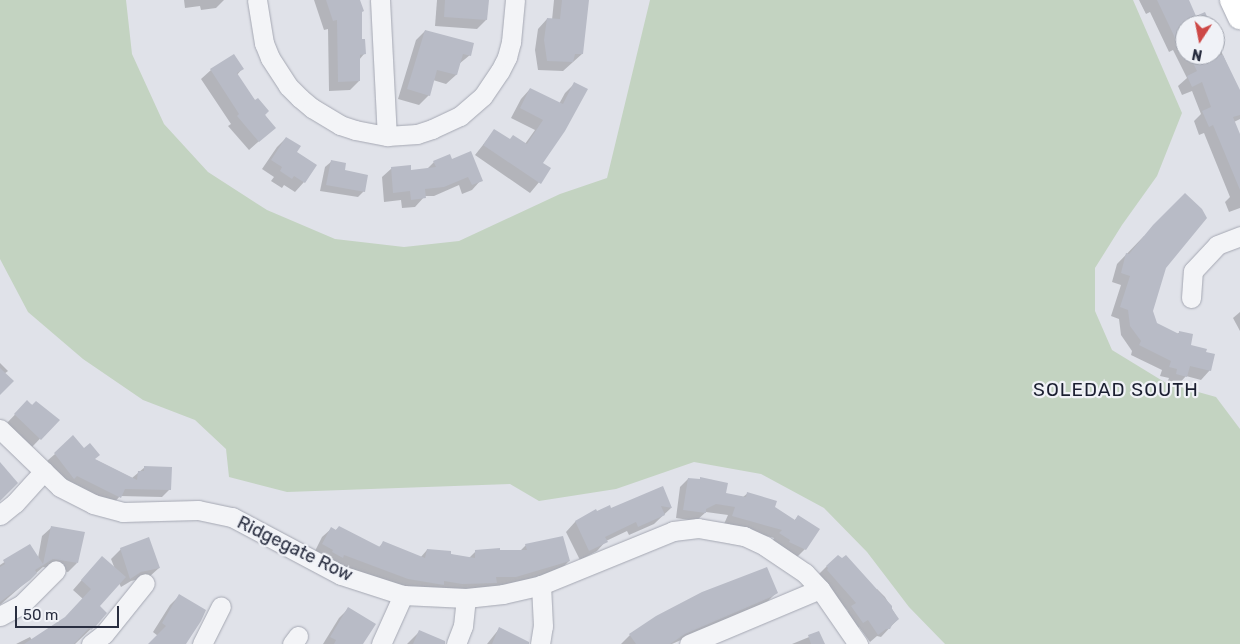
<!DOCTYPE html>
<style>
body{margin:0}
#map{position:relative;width:1240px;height:644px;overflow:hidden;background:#e0e2e9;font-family:Rubik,sans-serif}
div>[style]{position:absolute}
.green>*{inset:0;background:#c3d3c1}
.shadow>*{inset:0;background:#0003}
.building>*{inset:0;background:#b8bbc6}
.roads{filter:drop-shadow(0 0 1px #a5a8b3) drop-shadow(0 0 1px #a5a8b3)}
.minor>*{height:19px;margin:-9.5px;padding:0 9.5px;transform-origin:9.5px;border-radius:9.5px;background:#f3f4f7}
.major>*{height:24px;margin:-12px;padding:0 12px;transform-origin:12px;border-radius:12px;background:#fff}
span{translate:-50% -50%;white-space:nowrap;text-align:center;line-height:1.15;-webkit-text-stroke:4.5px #f0f2f7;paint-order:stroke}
.street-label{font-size:18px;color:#292e40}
.neighbourhood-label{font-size:19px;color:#1b1f31;letter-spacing:1px}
.north{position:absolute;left:1175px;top:15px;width:50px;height:50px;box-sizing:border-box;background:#f0f2f7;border:1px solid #a0a4ae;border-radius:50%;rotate:191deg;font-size:14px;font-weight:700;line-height:20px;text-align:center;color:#292e40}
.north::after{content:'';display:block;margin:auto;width:18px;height:22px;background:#cd4846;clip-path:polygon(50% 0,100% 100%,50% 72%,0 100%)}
.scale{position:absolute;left:15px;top:606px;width:104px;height:22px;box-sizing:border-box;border:2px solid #292e40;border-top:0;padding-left:6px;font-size:15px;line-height:18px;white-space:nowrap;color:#292e40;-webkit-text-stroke:4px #f0f2f7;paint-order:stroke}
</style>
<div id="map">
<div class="green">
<div style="clip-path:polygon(0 0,126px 0,132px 54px,164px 124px,208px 172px,267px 210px,335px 239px,404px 247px,459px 241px,560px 194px,607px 178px,650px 0,1133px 0,1182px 113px,1157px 176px,1122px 225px,1095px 268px,1095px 311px,1112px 350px,1166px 383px,1216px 397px,1240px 429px,1240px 644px,945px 644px,909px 607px,867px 552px,824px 508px,761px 474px,694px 462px,616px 489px,539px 501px,510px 484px,287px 492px,229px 477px,226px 449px,195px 420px,143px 400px,83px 359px,28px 312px,0 259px)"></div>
</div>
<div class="shadow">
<div style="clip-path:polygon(184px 0,224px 0,216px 8px,201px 10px,200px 6px,185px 8px)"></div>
<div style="clip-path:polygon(314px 0,359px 0,361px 40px,364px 54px,359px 60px,359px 81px,350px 90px,329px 91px,328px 29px,324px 30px)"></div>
<div style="clip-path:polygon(437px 0,484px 0,486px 20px,477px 29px,435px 26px)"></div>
<div style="clip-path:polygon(554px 0,588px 0,582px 54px,563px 71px,538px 70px,535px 50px,538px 29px,547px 19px,552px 20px)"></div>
<div style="clip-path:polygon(1139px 0,1187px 0,1195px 18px,1210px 25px,1185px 25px,1185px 55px,1215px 55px,1215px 37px,1240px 94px,1240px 119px,1234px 122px,1240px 137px,1240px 208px,1229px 212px,1225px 202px,1230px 197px,1204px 133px,1199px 135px,1194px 121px,1201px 114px,1192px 91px,1182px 95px,1178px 86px,1187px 78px,1173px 50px,1169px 52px,1150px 12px,1146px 14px)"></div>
<div style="clip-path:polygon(425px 31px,470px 55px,459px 64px,456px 75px,446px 84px,433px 80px,429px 95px,419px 105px,398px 99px,416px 40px)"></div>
<div style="clip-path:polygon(242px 69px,237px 75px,274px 128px,249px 150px,228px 126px,231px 124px,201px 79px,211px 70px)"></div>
<div style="clip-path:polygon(574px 84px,542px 163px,550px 169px,530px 193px,475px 155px,494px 131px,510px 140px,525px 144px,535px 130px,511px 118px,521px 99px,530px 89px,559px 104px,565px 93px)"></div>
<div style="clip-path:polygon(286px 138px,295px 152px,304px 182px,295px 192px,284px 185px,282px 188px,271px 181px,274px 177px,262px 169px,277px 147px)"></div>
<div style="clip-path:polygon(332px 161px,364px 191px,358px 197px,320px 191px,325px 167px)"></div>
<div style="clip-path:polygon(451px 161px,481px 180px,472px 190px,462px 194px,459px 185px,434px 196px,425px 196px,415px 207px,402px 208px,401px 200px,384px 202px,382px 177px,392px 168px,410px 172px,427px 169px,434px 162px)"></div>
<div style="clip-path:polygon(1144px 236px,1165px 267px,1151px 311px,1156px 324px,1177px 334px,1180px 332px,1189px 346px,1205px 353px,1210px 370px,1201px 380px,1186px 376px,1177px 386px,1167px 383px,1169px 378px,1160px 376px,1162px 370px,1131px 355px,1132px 351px,1121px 335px,1119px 319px,1111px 316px,1121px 285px,1112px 282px,1117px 264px)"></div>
<div style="clip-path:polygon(1240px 312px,1240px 331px,1233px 318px)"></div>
<div style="clip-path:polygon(0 363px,8px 371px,4px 374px,0 393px)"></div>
<div style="clip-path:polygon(27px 402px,58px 420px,31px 448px,6px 424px)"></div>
<div style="clip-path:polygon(55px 454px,94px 459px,132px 478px,145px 467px,170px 489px,162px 497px,120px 496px,112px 505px,66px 485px,47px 461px)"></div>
<div style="clip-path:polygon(688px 479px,713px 480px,713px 482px,725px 494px,743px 497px,748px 493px,794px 521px,798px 516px,805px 549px,796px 558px,772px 542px,774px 538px,724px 524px,728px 515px,706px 512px,696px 521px,676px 518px,680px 487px)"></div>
<div style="clip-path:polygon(662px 487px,671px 508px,654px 524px,629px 535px,627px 531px,606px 541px,597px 551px,580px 560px,566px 532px,575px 522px,596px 511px,597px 513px,611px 510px)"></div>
<div style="clip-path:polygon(52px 527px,77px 563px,68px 572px,43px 567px,0 605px,0 565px,30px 545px,38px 558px,42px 536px)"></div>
<div style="clip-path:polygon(339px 527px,378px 548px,383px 543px,420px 558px,427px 550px,469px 558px,476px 551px,520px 551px,526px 545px,569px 561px,560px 570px,506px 586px,492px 586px,486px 591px,399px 587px,335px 564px,314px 553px,322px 537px,331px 529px,335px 531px)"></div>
<div style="clip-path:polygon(121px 549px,159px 568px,149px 577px,131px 581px,121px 587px,119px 583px,98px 606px,95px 625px,75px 644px,16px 644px,30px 637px,32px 640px,64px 619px,83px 599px,73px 590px,93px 567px,115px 569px,111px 559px)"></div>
<div style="clip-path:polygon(827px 566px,875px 591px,877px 589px,885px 597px,898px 619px,881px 637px,877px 636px,870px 642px,859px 627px,855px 630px,844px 615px,848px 611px,820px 579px,819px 574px)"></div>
<div style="clip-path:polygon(776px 593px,767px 602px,672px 644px,621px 644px,633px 632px)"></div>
<div style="clip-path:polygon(180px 595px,184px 644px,150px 644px,158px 636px,153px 632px,170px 605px)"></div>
<div style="clip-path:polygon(348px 609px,362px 644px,323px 644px,339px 618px)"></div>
<div style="clip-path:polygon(499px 629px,523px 644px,487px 644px)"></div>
<div style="clip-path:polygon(420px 631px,442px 644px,407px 644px)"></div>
<div style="clip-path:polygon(819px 633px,823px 644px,792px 644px)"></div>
</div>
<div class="building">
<div style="clip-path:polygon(326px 0,360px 0,364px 11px,362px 12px,362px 39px,365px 39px,366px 54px,360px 55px,360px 81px,338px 82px,337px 20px,333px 21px)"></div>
<div style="clip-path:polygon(445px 0,489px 0,487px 20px,444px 17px)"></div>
<div style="clip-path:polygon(562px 0,589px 0,583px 54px,575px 54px,573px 62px,547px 61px,544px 40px,547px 18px,560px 19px)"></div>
<div style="clip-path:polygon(1157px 0,1189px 0,1196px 16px,1205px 12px,1211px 25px,1185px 25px,1185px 59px)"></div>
<div style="clip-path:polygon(425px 30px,474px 43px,471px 56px,463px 54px,457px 75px,437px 70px,430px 96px,407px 89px)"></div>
<div style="clip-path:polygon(234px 54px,244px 69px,237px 73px,255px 100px,258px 98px,269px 111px,265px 115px,276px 128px,259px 142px,237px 116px,239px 114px,210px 69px)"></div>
<div style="clip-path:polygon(1189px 55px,1223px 55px,1240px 90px,1240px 115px,1233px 117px,1240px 134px,1240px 190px,1213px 125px,1209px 127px,1202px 111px,1211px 107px,1202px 82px,1192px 87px,1187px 76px,1197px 71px)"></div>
<div style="clip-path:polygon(574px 82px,588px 89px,565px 131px,543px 163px,551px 168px,541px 184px,483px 145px,494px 129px,510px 139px,513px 135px,527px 144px,543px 120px,520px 108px,530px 88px,563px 104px)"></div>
<div style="clip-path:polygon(286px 137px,301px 146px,297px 152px,317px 165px,305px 183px,294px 176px,292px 179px,280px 171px,282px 167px,271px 160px)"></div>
<div style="clip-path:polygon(471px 151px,483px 181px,472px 185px,468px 177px,444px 187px,425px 189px,426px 198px,411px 200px,410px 191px,393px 193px,391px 167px,411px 165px,411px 170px,436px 167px,433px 161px,450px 154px,452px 159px)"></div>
<div style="clip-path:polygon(331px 160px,346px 163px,345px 170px,368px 175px,365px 192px,326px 185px)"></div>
<div style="clip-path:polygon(1185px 193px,1202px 209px,1207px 218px,1166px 268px,1153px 311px,1157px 323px,1179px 334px,1179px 331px,1193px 334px,1191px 345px,1207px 349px,1206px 352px,1215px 354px,1211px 371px,1190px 366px,1187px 377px,1176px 374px,1177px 369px,1169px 367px,1171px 361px,1139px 345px,1141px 341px,1130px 326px,1128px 310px,1120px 307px,1130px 276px,1121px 273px,1126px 253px,1129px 254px,1153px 225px)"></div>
<div style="clip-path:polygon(0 368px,14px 381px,0 395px)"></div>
<div style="clip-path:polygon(27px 400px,32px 405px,36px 401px,60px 420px,41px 440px,14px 414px)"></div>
<div style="clip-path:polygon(73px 435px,84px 448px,90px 443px,100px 455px,95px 459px,137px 480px,138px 471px,144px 471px,144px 466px,172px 467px,171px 490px,125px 489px,121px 498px,77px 476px,74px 479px,54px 453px)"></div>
<div style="clip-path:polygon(0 462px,18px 483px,0 501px)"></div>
<div style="clip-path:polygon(700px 477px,728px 483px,726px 493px,746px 497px,747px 492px,777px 501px,775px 507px,795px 520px,798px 515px,820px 529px,806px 550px,789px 542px,790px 540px,779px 533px,782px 530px,732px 516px,735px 507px,716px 504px,706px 509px,706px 513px,683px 510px,688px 478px,700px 479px)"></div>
<div style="clip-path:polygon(663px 486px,672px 508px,661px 506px,665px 515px,638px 527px,636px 522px,605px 537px,608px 542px,589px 551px,575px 521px,596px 509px,597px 511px,610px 505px,611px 508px)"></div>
<div style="clip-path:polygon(51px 526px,85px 532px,78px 563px,53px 559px,35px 570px,37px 573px,30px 580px,0 602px,0 567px,5px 564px,3px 560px,30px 544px,43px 564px)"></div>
<div style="clip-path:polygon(339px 526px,380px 547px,383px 541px,425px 558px,427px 549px,451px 551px,451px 554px,475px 558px,475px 550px,500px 548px,500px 550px,527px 550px,525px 544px,563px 536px,570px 561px,516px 577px,496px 577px,497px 583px,462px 584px,444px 581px,444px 585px,408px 579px,344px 555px,343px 558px,332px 552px,333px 550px,322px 544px,331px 527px,336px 530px)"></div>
<div style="clip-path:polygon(149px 537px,160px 568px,141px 572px,130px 579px,120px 548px)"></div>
<div style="clip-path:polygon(838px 555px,842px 558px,846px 555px,892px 606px,892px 609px,899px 619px,892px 625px,890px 629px,886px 629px,878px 635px,868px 620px,863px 623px,851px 606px,856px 603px,827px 570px,828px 568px,826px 566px)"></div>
<div style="clip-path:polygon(102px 556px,126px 577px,100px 606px,107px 613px,96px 626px,91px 630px,89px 628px,74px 644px,24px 644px,65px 617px,91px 589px,81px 580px)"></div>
<div style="clip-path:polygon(767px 567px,778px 593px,771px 597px,685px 634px,670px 644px,636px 644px,629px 634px,656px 616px,702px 592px)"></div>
<div style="clip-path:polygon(179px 594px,206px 610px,201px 621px,186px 644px,148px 644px,166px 626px,162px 623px)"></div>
<div style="clip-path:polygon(348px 607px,376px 624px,363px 644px,334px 644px,336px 640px,330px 637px)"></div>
<div style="clip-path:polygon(499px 627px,529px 642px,529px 644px,492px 644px)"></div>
<div style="clip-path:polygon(419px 630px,445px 641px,445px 644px,413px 644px)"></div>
<div style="clip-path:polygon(819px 631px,825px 644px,811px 644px,808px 635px)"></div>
</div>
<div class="roads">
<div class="minor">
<div style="left:257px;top:0;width:44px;rotate:80.8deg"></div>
<div style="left:264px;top:43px;width:16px;rotate:68deg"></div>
<div style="left:270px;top:58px;width:33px;rotate:57deg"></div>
<div style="left:288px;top:86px;width:17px;rotate:45deg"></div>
<div style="left:300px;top:98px;width:16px;rotate:40deg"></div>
<div style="left:312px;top:108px;width:33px;rotate:31deg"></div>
<div style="left:340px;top:125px;width:16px;rotate:18deg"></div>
<div style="left:355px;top:130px;width:33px;rotate:11deg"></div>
<div style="left:387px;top:136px;width:30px;rotate:-4deg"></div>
<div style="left:417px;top:134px;width:16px;rotate:-18deg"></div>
<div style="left:432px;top:129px;width:31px;rotate:-25deg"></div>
<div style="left:460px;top:116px;width:30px;rotate:-41deg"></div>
<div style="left:483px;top:96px;width:30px;rotate:-56deg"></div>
<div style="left:500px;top:71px;width:16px;rotate:-63deg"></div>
<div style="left:507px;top:57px;width:16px;rotate:-75deg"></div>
<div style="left:511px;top:42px;width:42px;rotate:-84.6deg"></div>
<div style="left:380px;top:0;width:136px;rotate:87.1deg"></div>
<div style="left:1191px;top:298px;width:27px;rotate:-86deg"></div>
<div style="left:1193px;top:271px;width:35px;rotate:-47deg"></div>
<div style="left:1217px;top:245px;width:25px;rotate:-21deg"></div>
<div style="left:0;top:429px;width:83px;rotate:44deg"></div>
<div style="left:60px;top:487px;width:37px;rotate:27deg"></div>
<div style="left:93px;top:504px;width:31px;rotate:15deg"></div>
<div style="left:123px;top:512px;width:75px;rotate:-1.5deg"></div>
<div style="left:198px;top:510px;width:35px;rotate:12deg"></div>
<div style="left:232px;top:517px;width:123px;rotate:28deg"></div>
<div style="left:341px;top:575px;width:65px;rotate:17.9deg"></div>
<div style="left:403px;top:595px;width:63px;rotate:2.7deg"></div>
<div style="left:466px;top:598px;width:37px;rotate:-6deg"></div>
<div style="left:503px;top:594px;width:39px;rotate:-13deg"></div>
<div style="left:541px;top:585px;width:143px;rotate:-22.2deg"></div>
<div style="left:673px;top:531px;width:25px;rotate:-7deg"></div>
<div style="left:698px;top:528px;width:47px;rotate:9.9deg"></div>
<div style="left:744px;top:536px;width:23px;rotate:25deg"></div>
<div style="left:765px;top:546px;width:48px;rotate:34deg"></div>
<div style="left:805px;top:573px;width:22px;rotate:47deg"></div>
<div style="left:820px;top:589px;width:67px;rotate:55.4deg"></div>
<div style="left:0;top:515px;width:19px;rotate:-39deg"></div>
<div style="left:15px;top:503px;width:43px;rotate:-47.8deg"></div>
<div style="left:0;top:616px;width:24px;rotate:-28deg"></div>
<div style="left:21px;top:605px;width:49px;rotate:-45deg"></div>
<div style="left:91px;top:644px;width:16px;rotate:-38deg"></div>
<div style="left:104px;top:634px;width:65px;rotate:-51.2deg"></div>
<div style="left:202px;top:644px;width:42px;rotate:-63.4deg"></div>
<div style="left:292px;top:644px;width:10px;rotate:-53deg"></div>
<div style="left:381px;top:644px;width:54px;rotate:-65.8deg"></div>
<div style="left:456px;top:644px;width:19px;rotate:-69deg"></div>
<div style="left:463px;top:626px;width:28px;rotate:-84deg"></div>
<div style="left:540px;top:644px;width:18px;rotate:-81deg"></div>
<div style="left:543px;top:626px;width:41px;rotate:-92.8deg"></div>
<div style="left:689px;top:644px;width:142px;rotate:-22.8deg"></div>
</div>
<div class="major">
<div style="left:1232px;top:0;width:19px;rotate:65deg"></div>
</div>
</div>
<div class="street-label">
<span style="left:295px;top:549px;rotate:26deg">Ridgegate Row</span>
</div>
<div class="neighbourhood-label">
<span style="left:1116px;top:390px">SOLEDAD SOUTH</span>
</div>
<div class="north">N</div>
<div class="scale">50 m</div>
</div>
